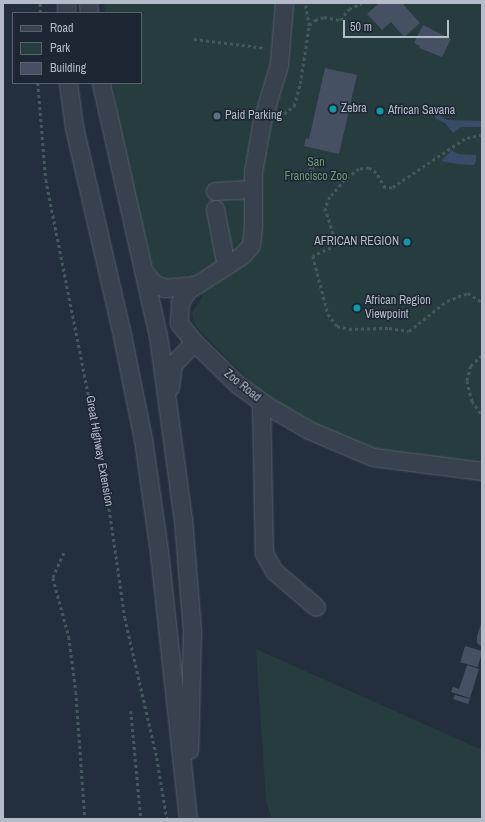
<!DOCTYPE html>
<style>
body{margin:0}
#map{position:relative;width:485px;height:822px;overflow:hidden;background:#242f3e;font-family:"Archivo Narrow",sans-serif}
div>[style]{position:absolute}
.green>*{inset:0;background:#263c3f}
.water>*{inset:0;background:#394c67}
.building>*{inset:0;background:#455162;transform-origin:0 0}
.path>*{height:2.5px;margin-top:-1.25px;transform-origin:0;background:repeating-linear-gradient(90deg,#44595c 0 3px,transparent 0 6px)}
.roads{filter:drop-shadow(0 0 1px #565f6c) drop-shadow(0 0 1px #565f6c)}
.minor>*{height:17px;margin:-8.5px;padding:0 8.5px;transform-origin:8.5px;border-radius:8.5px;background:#38414e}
.dots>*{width:11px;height:11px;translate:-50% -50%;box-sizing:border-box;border:2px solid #1d2633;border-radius:50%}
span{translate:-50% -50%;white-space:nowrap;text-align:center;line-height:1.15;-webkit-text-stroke:3px #1d2633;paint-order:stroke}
.poi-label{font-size:12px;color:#b4bcc9}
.left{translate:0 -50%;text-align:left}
.right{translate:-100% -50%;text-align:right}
.park-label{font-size:12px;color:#6b9a76}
.street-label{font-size:12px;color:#b4bcc9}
.frame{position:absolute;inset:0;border:4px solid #b4bcc9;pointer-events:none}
.legend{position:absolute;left:12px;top:12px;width:130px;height:72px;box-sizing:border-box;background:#1d2633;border:1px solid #59626f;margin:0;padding:5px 7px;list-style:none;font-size:12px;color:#b4bcc9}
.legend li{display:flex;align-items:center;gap:8px;height:20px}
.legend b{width:20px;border:1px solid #59626f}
.scale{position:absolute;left:343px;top:20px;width:106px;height:18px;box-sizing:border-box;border:2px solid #b4bcc9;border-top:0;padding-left:5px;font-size:12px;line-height:14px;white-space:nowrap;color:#b4bcc9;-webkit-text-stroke:3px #1d2633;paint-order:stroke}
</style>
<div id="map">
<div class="green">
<div style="clip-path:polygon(104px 3px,482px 3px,482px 465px,376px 451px,320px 427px,269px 397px,245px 378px,246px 377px,200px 331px,194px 323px,192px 313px,203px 296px,188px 274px,182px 278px,167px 279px,159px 276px,151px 263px,121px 135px,113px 83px,141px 83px,141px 13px,105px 13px)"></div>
<div style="clip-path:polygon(256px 649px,482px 750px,482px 819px,272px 819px,266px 801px)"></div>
</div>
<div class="water">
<div style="clip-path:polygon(432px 111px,447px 120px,482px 121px,482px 127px,461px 127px,453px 133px,445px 123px,436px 119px)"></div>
<div style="clip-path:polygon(452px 150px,458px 154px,476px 155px,476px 161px,474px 165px,457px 164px,441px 161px)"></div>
</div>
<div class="building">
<div style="clip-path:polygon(379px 3px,402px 3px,420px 23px,404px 37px,391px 22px,382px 30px,367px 14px)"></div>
<div style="clip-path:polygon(423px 25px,451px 39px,442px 57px,419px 48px,420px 46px,414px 43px)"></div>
<div style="clip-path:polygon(325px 68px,357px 75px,339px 154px,304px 146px,306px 138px,309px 139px)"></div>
<div style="clip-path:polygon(311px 157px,317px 157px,316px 163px,319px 163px,318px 167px,315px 167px,311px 183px,306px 182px)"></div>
<div style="clip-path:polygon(482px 621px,482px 647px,477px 643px,477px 636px)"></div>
<div style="left:465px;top:646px;width:18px;height:17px;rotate:16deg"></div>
<div style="clip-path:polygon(467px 665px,479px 669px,470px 698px,451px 692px,453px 687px,459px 689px)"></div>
<div style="clip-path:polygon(455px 695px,470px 699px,468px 704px,453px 699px)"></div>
</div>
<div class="path">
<div style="left:40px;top:13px;width:10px;rotate:-90deg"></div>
<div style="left:309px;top:25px;width:8px;rotate:-40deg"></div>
<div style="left:315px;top:20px;width:9px;rotate:-18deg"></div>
<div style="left:324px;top:17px;width:16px;rotate:11deg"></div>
<div style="left:340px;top:20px;width:14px;rotate:-51deg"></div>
<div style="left:349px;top:9px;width:14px;rotate:-25deg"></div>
<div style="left:194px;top:39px;width:72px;rotate:7.2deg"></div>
<div style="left:38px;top:83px;width:97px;rotate:85.3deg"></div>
<div style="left:46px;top:180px;width:305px;rotate:78.8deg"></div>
<div style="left:105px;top:479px;width:140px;rotate:81.8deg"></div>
<div style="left:125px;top:618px;width:144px;rotate:77.1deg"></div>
<div style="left:157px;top:758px;width:62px;rotate:80.7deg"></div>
<div style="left:279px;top:117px;width:19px;rotate:-36deg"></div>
<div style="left:294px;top:106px;width:23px;rotate:-75deg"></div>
<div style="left:300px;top:84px;width:59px;rotate:-81.2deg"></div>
<div style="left:309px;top:26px;width:23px;rotate:-100deg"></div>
<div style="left:482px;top:135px;width:17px;rotate:167deg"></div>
<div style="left:465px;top:139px;width:88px;rotate:146.1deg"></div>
<div style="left:392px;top:188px;width:7px;rotate:180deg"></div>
<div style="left:385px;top:188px;width:17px;rotate:-121deg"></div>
<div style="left:376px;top:173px;width:9px;rotate:-144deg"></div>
<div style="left:369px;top:168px;width:10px;rotate:174deg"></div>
<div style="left:359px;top:169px;width:18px;rotate:142deg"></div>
<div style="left:345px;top:180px;width:23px;rotate:131deg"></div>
<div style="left:330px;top:197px;width:12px;rotate:114deg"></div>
<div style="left:325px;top:208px;width:29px;rotate:72deg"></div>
<div style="left:334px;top:236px;width:12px;rotate:104deg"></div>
<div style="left:331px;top:248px;width:20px;rotate:156deg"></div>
<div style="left:313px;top:256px;width:60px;rotate:75.5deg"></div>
<div style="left:328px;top:314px;width:15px;rotate:53deg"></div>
<div style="left:337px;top:326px;width:12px;rotate:14deg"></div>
<div style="left:349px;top:329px;width:40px;rotate:-1.4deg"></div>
<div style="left:389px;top:328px;width:20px;rotate:9deg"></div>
<div style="left:409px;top:331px;width:48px;rotate:-38.3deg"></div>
<div style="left:447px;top:301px;width:22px;rotate:-21deg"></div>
<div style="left:468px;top:293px;width:17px;rotate:33deg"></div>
<div style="left:482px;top:356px;width:15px;rotate:138deg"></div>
<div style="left:471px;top:366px;width:16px;rotate:105deg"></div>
<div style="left:467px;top:381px;width:21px;rotate:76deg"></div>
<div style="left:472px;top:401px;width:17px;rotate:54deg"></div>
<div style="left:64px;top:553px;width:27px;rotate:114deg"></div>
<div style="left:53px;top:578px;width:61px;rotate:74.8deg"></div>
<div style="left:69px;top:637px;width:55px;rotate:82.7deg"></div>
<div style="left:76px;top:692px;width:127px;rotate:85.9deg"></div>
<div style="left:131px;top:711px;width:108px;rotate:84.7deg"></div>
</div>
<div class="roads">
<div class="minor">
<div style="left:66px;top:3px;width:10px;rotate:90deg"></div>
<div style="left:88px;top:3px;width:10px;rotate:84deg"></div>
<div style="left:284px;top:3px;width:61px;rotate:94.7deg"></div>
<div style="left:279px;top:64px;width:59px;rotate:106.6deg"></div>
<div style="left:262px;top:121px;width:52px;rotate:100deg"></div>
<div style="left:253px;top:172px;width:54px;rotate:90deg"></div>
<div style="left:253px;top:226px;width:19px;rotate:96deg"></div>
<div style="left:251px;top:245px;width:15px;rotate:132deg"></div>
<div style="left:241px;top:256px;width:63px;rotate:147.3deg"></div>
<div style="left:188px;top:290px;width:14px;rotate:124deg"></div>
<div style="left:180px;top:302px;width:21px;rotate:93deg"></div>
<div style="left:179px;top:323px;width:24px;rotate:52deg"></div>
<div style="left:194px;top:342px;width:60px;rotate:44.3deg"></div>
<div style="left:237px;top:384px;width:36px;rotate:36deg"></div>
<div style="left:266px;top:405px;width:50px;rotate:30.2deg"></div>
<div style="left:309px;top:430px;width:69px;rotate:22.9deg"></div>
<div style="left:373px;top:457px;width:110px;rotate:7.3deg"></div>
<div style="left:68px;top:83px;width:44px;rotate:82.2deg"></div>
<div style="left:74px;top:127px;width:219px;rotate:77deg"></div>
<div style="left:123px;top:340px;width:101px;rotate:78.6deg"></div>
<div style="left:143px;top:439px;width:114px;rotate:81.9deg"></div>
<div style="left:159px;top:552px;width:269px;rotate:83.8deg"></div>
<div style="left:101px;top:83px;width:258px;rotate:77.3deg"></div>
<div style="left:158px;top:335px;width:186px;rotate:82.3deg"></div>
<div style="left:183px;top:519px;width:112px;rotate:85.4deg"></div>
<div style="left:192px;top:631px;width:119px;rotate:91.4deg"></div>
<div style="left:215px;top:191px;width:37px;rotate:-3deg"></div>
<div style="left:215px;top:209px;width:58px;rotate:79.1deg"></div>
<div style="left:144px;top:271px;width:15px;rotate:53deg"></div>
<div style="left:153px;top:283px;width:13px;rotate:23deg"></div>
<div style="left:165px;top:288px;width:29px;rotate:-6deg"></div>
<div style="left:170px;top:387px;width:23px;rotate:-83deg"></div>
<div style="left:173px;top:364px;width:30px;rotate:-46deg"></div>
<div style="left:261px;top:402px;width:151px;rotate:88.9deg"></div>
<div style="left:264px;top:553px;width:21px;rotate:61deg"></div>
<div style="left:274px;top:571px;width:55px;rotate:40.6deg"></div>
</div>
</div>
<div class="dots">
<div style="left:333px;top:109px;background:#0f9aa8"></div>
<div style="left:380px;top:111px;background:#0f9aa8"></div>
<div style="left:217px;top:116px;background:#5c6f8a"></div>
<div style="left:407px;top:242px;background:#0f9aa8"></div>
<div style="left:357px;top:308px;background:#0f9aa8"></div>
</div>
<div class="poi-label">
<span class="left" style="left:341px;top:109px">Zebra</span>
<span class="left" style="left:388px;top:111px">African Savana</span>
<span class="left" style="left:225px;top:116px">Paid Parking</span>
<span class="right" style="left:399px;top:242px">AFRICAN REGION</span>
<span class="left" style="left:365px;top:308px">African Region<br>Viewpoint</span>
</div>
<div class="park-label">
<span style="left:316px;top:170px">San<br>Francisco Zoo</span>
</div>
<div class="street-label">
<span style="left:242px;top:386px;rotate:39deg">Zoo Road</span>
<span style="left:99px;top:451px;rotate:80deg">Great Highway Extension</span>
</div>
<div class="frame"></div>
<ul class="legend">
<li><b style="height:5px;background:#38414e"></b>Road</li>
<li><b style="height:11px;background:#263c3f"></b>Park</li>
<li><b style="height:11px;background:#455162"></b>Building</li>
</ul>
<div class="scale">50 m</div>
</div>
